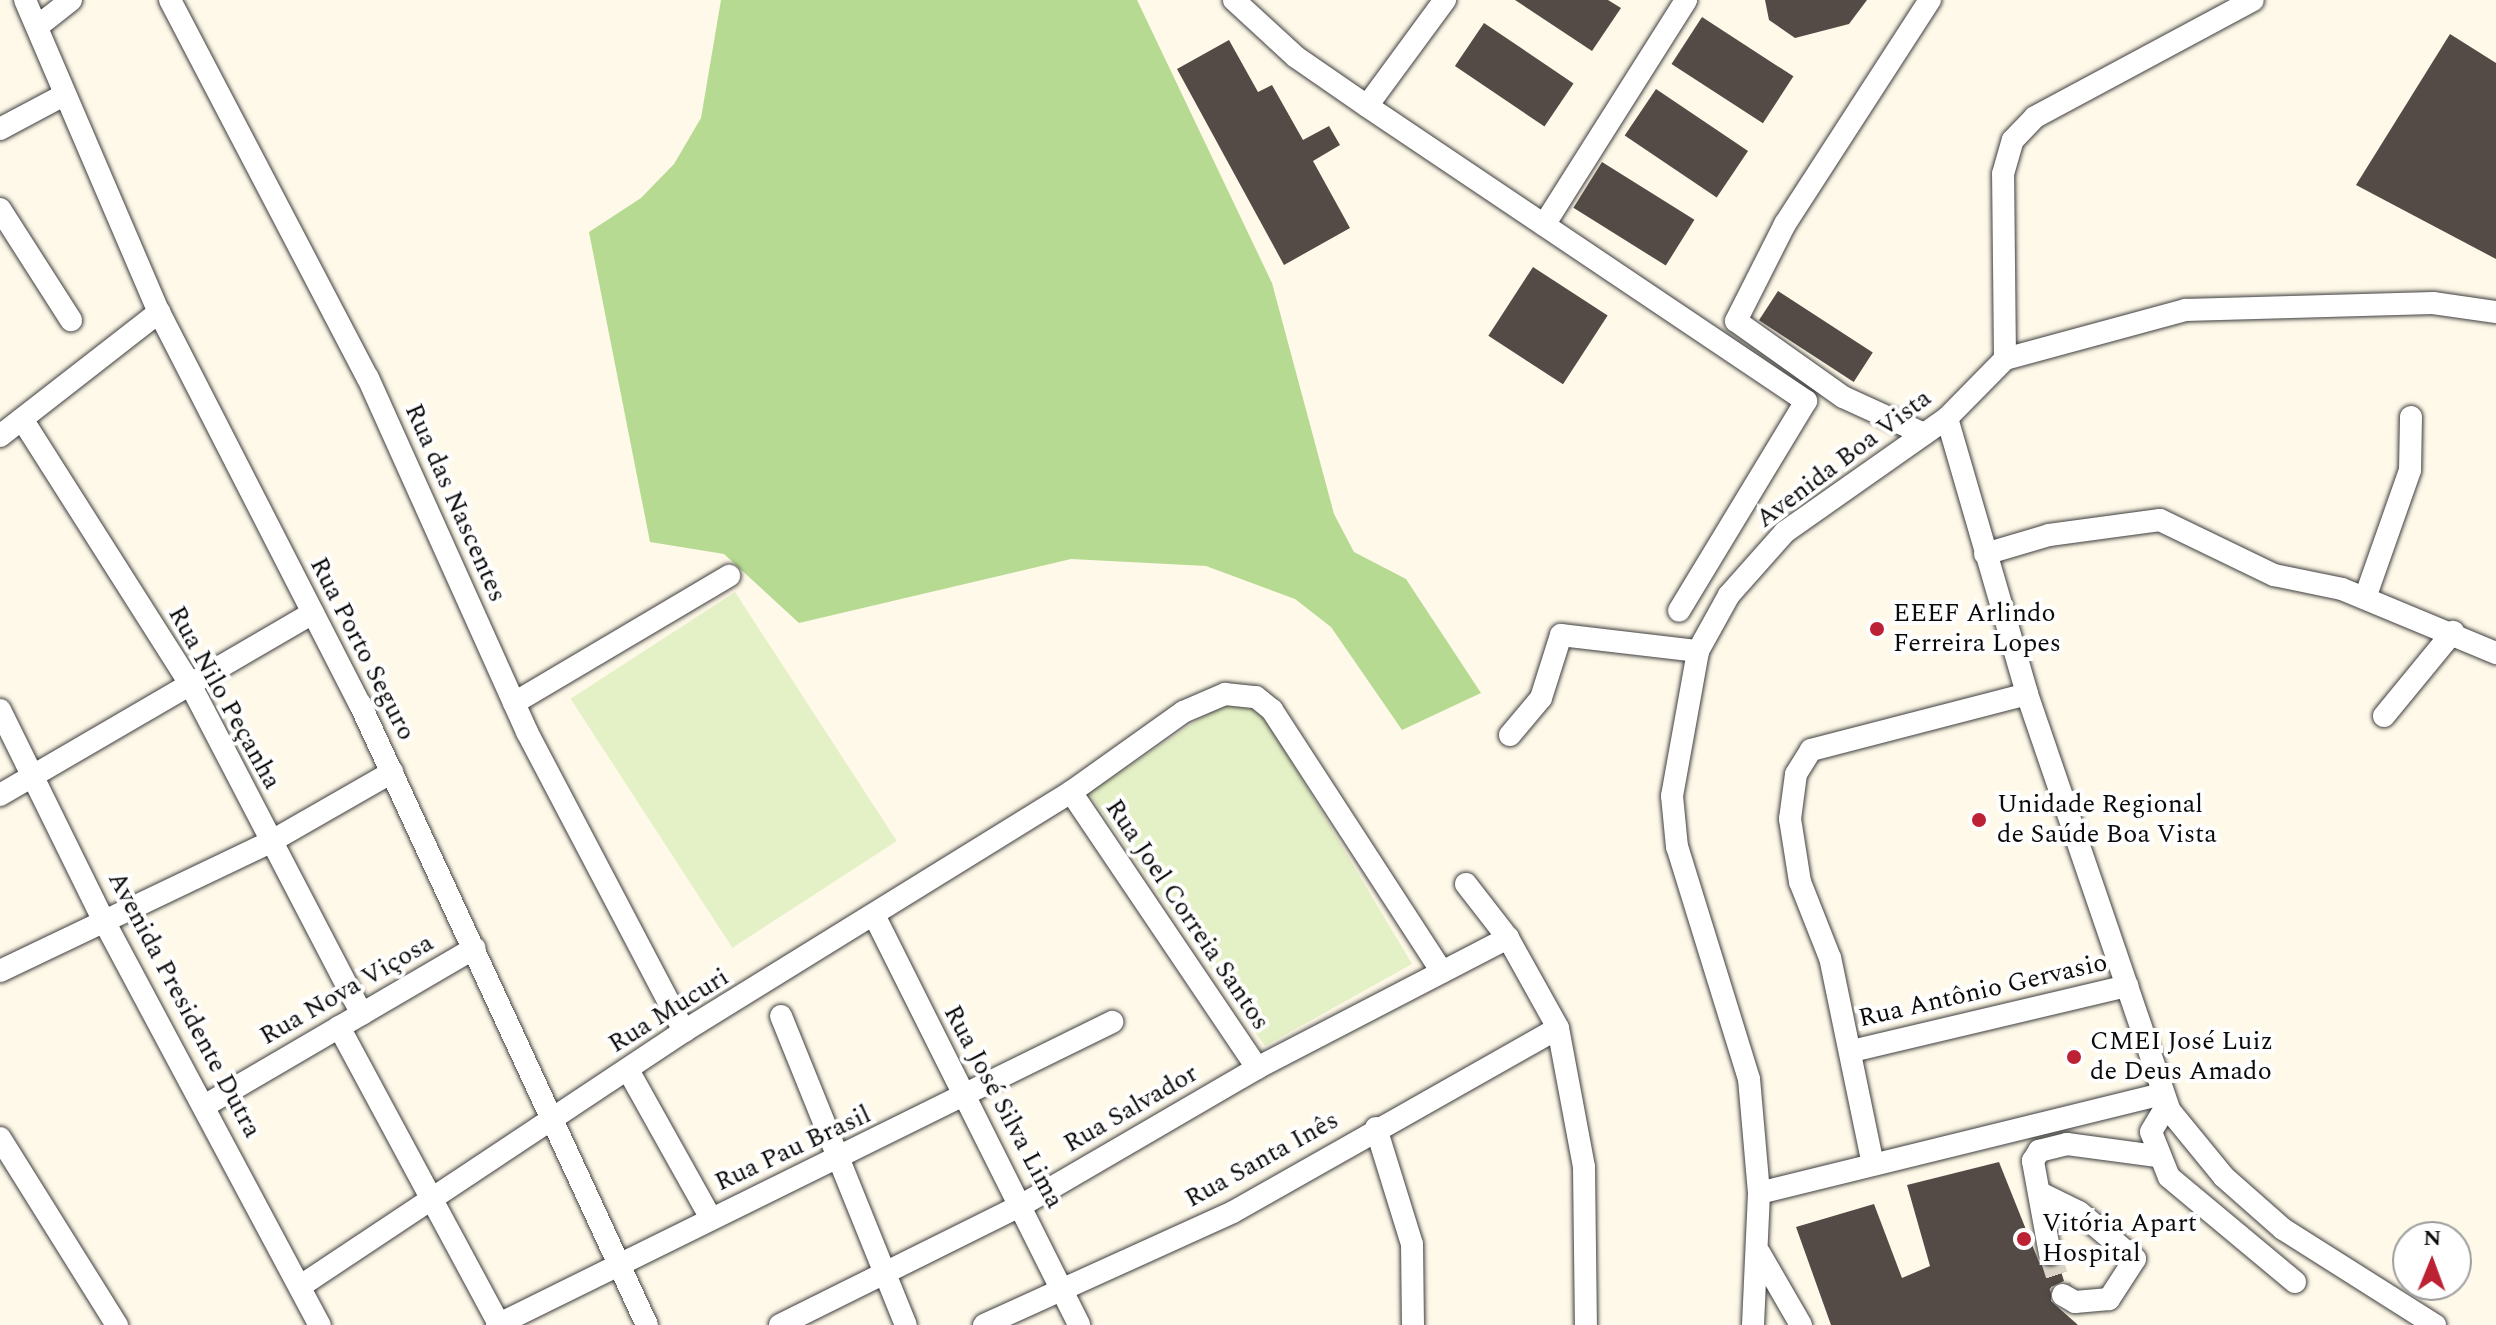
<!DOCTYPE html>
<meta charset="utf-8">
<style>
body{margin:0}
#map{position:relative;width:2496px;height:1325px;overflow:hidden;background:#fff9e9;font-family:Spectral,serif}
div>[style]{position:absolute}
.forest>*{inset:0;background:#b7da92}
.pitch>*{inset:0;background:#e4f0c5;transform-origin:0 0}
.building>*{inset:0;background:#544b47;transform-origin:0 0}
.minor-tunnel>*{height:22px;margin-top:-11px;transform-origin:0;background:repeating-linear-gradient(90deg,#dad5c8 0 22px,transparent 0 33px)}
.roads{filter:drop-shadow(0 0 2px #3e3e3e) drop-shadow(0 0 2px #3e3e3e)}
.minor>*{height:22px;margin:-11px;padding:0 11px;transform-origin:11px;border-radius:11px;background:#fff}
.dots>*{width:22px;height:22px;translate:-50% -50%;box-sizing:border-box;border:4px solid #fff;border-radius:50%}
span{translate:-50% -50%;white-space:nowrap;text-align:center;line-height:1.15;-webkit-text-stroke:8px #fff;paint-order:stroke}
.street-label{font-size:26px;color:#0b0b0b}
.poi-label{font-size:26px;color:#0b0b0b}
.left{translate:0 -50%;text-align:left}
.north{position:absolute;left:2392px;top:1221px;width:80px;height:80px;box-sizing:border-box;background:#fff;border:2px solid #9d9d9d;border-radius:50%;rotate:1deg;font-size:22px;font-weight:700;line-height:32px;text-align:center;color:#0b0b0b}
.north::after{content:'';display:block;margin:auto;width:28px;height:36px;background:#bc2134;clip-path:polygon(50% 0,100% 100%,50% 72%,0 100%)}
</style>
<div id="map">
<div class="forest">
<div style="clip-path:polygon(721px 0,1137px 0,1272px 283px,1334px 514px,1354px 552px,1406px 579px,1481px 693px,1402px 730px,1331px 627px,1295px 599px,1206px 566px,1071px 559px,799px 623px,724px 554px,650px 542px,589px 232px,641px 198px,674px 164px,701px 118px)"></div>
</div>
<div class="pitch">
<div style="left:735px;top:592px;width:297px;height:196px;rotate:57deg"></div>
<div style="clip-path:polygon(1247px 687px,1412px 964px,1265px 1046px,1089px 793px)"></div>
</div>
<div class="building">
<div style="clip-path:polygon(1515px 0,1608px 0,1621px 8px,1592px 51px)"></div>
<div style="clip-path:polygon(1765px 0,1867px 0,1849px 24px,1795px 38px,1769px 20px)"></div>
<div style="left:1702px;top:17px;width:109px;height:56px;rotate:33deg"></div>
<div style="left:1484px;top:23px;width:108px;height:52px;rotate:34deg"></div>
<div style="clip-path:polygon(2450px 34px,2496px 63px,2496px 259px,2356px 185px)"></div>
<div style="clip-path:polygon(1229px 40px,1258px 92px,1272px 85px,1303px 140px,1329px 126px,1340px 145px,1313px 161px,1350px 228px,1284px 265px,1177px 69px)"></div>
<div style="left:1656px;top:89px;width:111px;height:56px;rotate:34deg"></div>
<div style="left:1602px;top:162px;width:109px;height:54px;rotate:32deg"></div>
<div style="left:1533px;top:267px;width:89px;height:82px;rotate:33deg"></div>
<div style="left:1778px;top:291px;width:113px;height:35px;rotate:33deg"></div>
<div style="clip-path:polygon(1999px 1162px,2039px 1262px,2059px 1265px,2064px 1281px,2051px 1287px,2051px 1301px,2078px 1325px,1831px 1325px,1796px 1227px,1874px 1204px,1902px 1278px,1930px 1266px,1907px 1185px)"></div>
</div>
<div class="minor-tunnel">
<div style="left:2050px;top:1254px;width:43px;rotate:72.4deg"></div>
</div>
<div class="roads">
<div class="minor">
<div style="left:25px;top:0;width:340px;rotate:66.8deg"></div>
<div style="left:159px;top:312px;width:441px;rotate:62.9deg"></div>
<div style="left:360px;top:704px;width:684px;rotate:65.2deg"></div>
<div style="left:170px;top:0;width:427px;rotate:62.4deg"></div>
<div style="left:368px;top:378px;width:388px;rotate:65.8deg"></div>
<div style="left:527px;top:732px;width:338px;rotate:62.3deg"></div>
<div style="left:1234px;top:0;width:84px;rotate:42.6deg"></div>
<div style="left:1296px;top:57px;width:86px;rotate:34.6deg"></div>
<div style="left:1367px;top:106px;width:132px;rotate:-53.7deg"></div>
<div style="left:38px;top:26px;width:42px;rotate:-38.2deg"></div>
<div style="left:1367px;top:106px;width:529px;rotate:33.9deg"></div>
<div style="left:1806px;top:401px;width:245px;rotate:121.2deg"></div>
<div style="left:0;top:129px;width:70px;rotate:-28deg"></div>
<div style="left:0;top:209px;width:132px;rotate:57.4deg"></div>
<div style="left:1544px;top:225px;width:266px;rotate:-57.7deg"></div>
<div style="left:2005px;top:359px;width:185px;rotate:-90.6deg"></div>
<div style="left:2003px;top:174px;width:35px;rotate:-74deg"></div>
<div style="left:2013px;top:140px;width:32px;rotate:-46deg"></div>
<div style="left:2035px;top:117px;width:247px;rotate:-28.2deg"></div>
<div style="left:1947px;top:418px;width:287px;rotate:73.8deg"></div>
<div style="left:2027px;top:694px;width:441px;rotate:71.1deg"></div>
<div style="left:2170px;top:1111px;width:85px;rotate:50.7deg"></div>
<div style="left:2224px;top:1177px;width:79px;rotate:41.4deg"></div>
<div style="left:2283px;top:1229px;width:180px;rotate:32.3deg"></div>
<div style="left:22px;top:419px;width:314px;rotate:57.6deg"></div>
<div style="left:190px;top:684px;width:372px;rotate:62.5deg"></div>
<div style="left:1924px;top:434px;width:89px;rotate:-155.4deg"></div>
<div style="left:1843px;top:397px;width:131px;rotate:-144.6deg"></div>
<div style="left:1736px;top:321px;width:109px;rotate:-63.2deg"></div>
<div style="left:1785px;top:224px;width:267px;rotate:-57.1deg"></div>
<div style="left:0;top:436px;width:202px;rotate:-37.9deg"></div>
<div style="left:1985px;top:554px;width:67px;rotate:-16.5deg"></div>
<div style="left:2049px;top:535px;width:112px;rotate:-7.7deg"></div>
<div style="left:2160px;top:520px;width:127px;rotate:25.8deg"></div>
<div style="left:2274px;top:575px;width:69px;rotate:11.6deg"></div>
<div style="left:2342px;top:589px;width:167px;rotate:22.6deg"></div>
<div style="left:2365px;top:598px;width:136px;rotate:-70.6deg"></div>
<div style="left:2410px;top:470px;width:53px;rotate:-88.9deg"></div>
<div style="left:514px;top:703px;width:250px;rotate:-30.6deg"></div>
<div style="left:0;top:710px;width:237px;rotate:63.8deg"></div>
<div style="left:105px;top:923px;width:456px;rotate:61.9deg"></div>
<div style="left:2384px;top:716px;width:109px;rotate:-50.6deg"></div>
<div style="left:1510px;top:735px;width:48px;rotate:-50deg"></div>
<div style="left:1541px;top:698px;width:66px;rotate:-72.4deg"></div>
<div style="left:1561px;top:635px;width:138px;rotate:6.7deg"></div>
<div style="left:1071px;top:792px;width:333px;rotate:56deg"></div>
<div style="left:0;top:795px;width:362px;rotate:-30.2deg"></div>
<div style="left:1466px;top:884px;width:68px;rotate:52.1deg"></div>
<div style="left:1508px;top:938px;width:103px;rotate:60.9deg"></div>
<div style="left:1558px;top:1028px;width:141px;rotate:79.4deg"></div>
<div style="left:1584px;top:1167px;width:158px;rotate:89.3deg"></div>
<div style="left:875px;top:917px;width:456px;rotate:63.4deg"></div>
<div style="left:0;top:971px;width:299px;rotate:-25.5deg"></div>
<div style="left:270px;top:842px;width:141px;rotate:-29.8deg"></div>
<div style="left:781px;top:1016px;width:333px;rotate:68deg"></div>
<div style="left:339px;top:1027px;width:337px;rotate:61.7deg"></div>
<div style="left:1852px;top:1051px;width:283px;rotate:-13.3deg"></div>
<div style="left:628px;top:1070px;width:168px;rotate:60.8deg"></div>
<div style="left:206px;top:1105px;width:311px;rotate:-30.3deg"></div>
<div style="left:2167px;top:1105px;width:31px;rotate:121deg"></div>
<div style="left:2151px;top:1132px;width:48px;rotate:68.2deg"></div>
<div style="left:2169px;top:1177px;width:164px;rotate:39.8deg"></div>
<div style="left:1376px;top:1128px;width:121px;rotate:72.8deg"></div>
<div style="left:1412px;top:1244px;width:81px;rotate:89.3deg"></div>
<div style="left:0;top:1138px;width:221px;rotate:58deg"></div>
<div style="left:1872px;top:1160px;width:206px;rotate:-101.7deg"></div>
<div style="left:1830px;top:958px;width:82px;rotate:-111.5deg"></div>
<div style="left:1800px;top:882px;width:64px;rotate:-99deg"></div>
<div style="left:1790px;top:819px;width:45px;rotate:-82.4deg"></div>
<div style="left:1796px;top:774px;width:28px;rotate:-58deg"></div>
<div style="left:1811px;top:750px;width:223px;rotate:-14.5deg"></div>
<div style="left:1759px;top:1193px;width:414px;rotate:-13.8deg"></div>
<div style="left:2040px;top:1193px;width:43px;rotate:26deg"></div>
<div style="left:2079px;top:1212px;width:73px;rotate:40deg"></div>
<div style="left:2135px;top:1259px;width:48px;rotate:123deg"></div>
<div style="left:2109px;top:1299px;width:34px;rotate:175deg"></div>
<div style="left:2075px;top:1302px;width:14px;rotate:-150deg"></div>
<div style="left:1760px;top:1254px;width:82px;rotate:60deg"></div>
<div style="left:2050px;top:1254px;width:95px;rotate:-100.4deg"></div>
<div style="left:2033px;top:1161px;width:12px;rotate:-59deg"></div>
<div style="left:2039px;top:1151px;width:29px;rotate:-14deg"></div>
<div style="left:2067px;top:1144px;width:91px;rotate:7.6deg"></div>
<div style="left:302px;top:1285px;width:459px;rotate:-33.6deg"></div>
<div style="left:684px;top:1031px;width:455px;rotate:-31.7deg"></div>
<div style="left:1071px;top:792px;width:138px;rotate:-35.5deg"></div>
<div style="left:1183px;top:712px;width:46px;rotate:-23.2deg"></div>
<div style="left:1225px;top:694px;width:31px;rotate:6deg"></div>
<div style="left:1256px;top:697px;width:21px;rotate:39deg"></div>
<div style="left:1272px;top:710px;width:312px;rotate:57deg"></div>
<div style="left:497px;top:1325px;width:686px;rotate:-26.23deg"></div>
<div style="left:780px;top:1325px;width:270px;rotate:-26.4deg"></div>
<div style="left:1022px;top:1205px;width:272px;rotate:-30.2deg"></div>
<div style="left:1257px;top:1068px;width:283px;rotate:-27.4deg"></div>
<div style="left:984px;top:1325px;width:273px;rotate:-24.4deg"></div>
<div style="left:1233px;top:1212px;width:373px;rotate:-29.5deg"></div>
<div style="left:1753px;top:1325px;width:132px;rotate:-87.4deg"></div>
<div style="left:1759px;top:1193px;width:114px;rotate:-95deg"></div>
<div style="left:1749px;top:1079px;width:243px;rotate:-107.2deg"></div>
<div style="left:1677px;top:847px;width:51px;rotate:-95.6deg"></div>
<div style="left:1672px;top:796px;width:147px;rotate:-79.8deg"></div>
<div style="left:1698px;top:651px;width:64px;rotate:-61deg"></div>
<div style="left:1729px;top:595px;width:84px;rotate:-48.4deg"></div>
<div style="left:1785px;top:532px;width:198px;rotate:-35.1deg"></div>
<div style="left:1947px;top:418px;width:83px;rotate:-45.5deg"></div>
<div style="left:2005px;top:359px;width:187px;rotate:-15.2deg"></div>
<div style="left:2185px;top:310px;width:248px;rotate:-1.6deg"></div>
<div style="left:2433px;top:303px;width:64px;rotate:8.1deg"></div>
</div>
</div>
<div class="dots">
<div style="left:1877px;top:629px;background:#bc2134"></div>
<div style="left:1979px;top:820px;background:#bc2134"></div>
<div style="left:2074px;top:1057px;background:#bc2134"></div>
<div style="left:2024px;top:1239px;background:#bc2134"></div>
</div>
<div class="street-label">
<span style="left:1844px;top:459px;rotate:-37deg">Avenida Boa Vista</span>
<span style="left:455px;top:503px;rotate:66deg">Rua das Nascentes</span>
<span style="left:362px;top:649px;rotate:63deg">Rua Porto Seguro</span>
<span style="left:224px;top:698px;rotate:61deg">Rua Nilo Peçanha</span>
<span style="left:1187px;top:915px;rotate:56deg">Rua Joel Correia Santos</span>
<span style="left:347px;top:990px;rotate:-30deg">Rua Nova Viçosa</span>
<span style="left:1983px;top:991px;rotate:-13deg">Rua Antônio Gervasio</span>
<span style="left:184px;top:1005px;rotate:62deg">Avenida Presidente Dutra</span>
<span style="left:669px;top:1011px;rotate:-32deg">Rua Mucuri</span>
<span style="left:1003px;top:1107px;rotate:62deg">Rua José Silva Lima</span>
<span style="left:1131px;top:1109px;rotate:-30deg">Rua Salvador</span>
<span style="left:793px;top:1149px;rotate:-25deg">Rua Pau Brasil</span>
<span style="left:1262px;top:1160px;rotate:-29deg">Rua Santa Inês</span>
</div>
<div class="poi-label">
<span class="left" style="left:1893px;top:629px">EEEF Arlindo<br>Ferreira Lopes</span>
<span class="left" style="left:1997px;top:820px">Unidade Regional<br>de Saúde Boa Vista</span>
<span class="left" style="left:2090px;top:1057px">CMEI José Luiz<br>de Deus Amado</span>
<span class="left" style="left:2042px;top:1239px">Vitória Apart<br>Hospital</span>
</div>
<div class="north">N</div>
</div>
